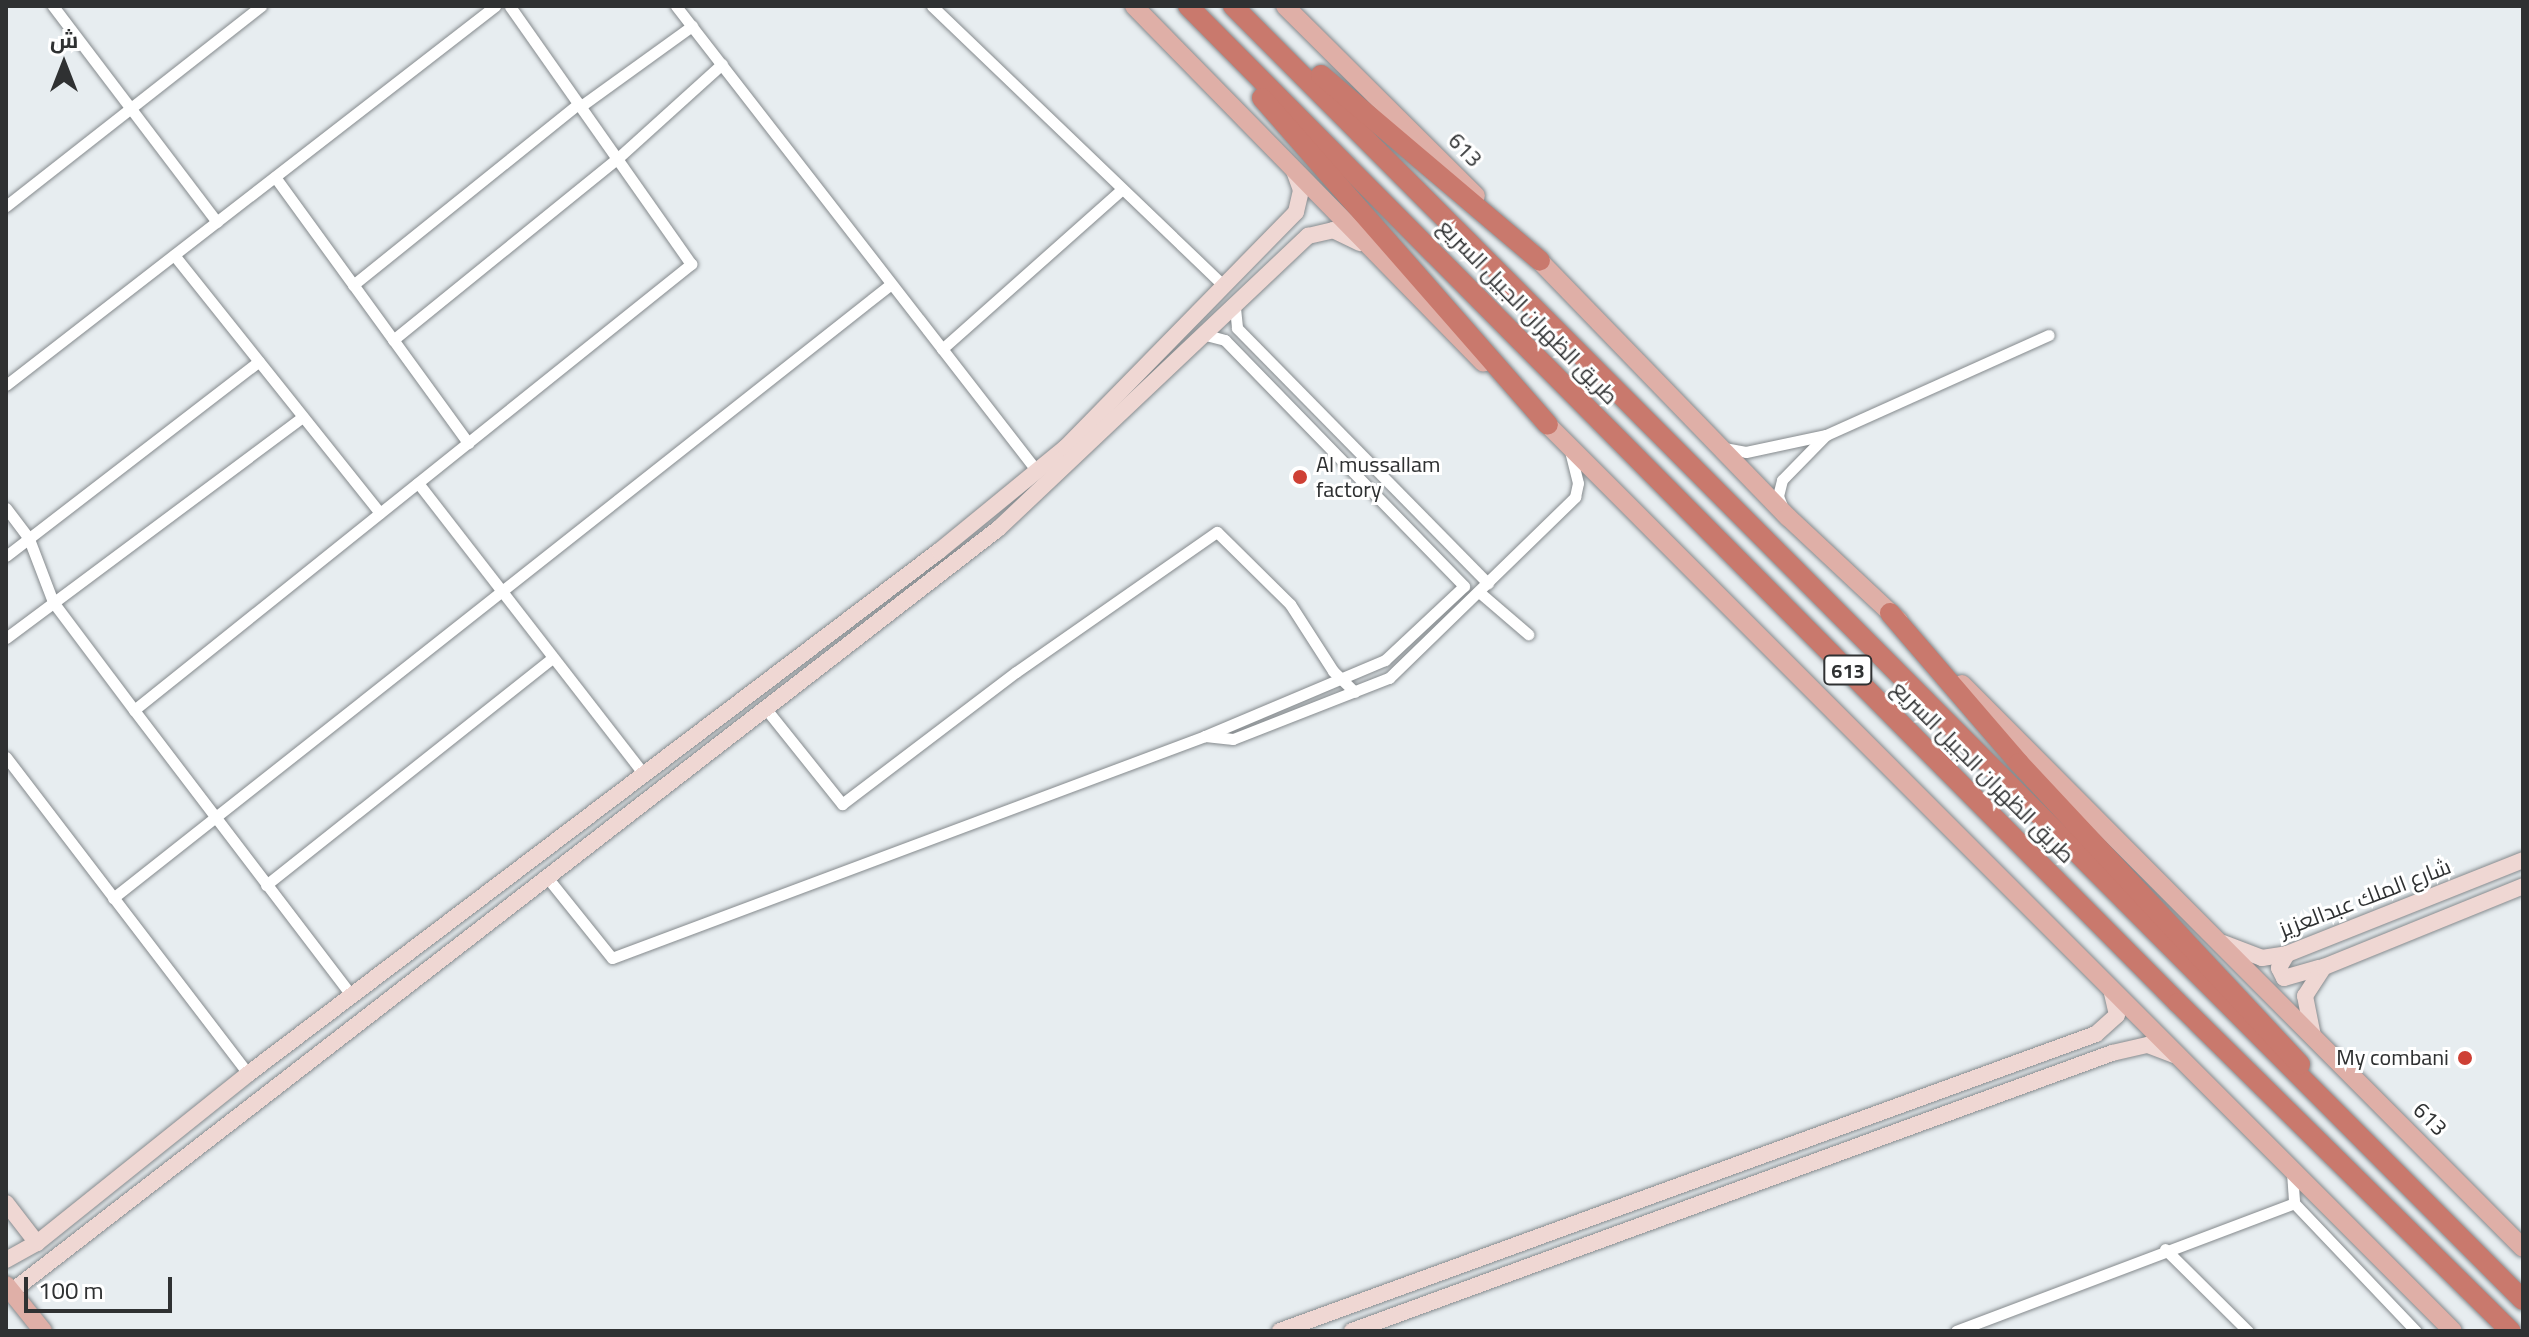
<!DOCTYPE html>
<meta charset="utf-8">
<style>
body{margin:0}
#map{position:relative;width:2529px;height:1337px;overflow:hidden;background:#e7edf0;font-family:Georgia,Cairo,serif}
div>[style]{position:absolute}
.roads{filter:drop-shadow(0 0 2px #858a8d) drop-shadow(0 0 2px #858a8d)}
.street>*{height:11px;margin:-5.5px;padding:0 5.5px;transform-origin:5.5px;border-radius:5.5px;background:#fff}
.secondary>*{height:16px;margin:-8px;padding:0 8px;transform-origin:8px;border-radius:8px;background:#efd7d3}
.primary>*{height:18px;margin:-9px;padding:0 9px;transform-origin:9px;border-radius:9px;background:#dfafa7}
.highway>*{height:20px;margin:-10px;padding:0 10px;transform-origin:10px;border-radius:10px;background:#c9796d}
.dots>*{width:22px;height:22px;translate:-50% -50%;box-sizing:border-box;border:4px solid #fff;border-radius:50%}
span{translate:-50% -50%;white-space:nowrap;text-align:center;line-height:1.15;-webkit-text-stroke:6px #fff;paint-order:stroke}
.shield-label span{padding:2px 6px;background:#fff;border:2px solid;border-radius:6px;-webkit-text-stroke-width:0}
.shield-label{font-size:20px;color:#2f3132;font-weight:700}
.street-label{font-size:22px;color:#2f3132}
.poi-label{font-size:22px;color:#2f3132}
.left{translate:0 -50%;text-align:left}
.right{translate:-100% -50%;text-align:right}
.frame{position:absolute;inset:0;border:8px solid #2f3132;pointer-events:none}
.north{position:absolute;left:24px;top:24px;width:80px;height:80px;-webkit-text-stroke:6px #fff;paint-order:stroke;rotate:0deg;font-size:22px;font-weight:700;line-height:32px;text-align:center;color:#2f3132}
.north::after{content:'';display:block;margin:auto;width:28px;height:36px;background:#2f3132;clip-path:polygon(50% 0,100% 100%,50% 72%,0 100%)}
.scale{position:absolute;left:24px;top:1277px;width:148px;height:36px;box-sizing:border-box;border:4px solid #2f3132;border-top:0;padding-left:10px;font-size:24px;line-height:28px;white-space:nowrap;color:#2f3132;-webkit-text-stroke:6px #fff;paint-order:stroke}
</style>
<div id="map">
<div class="roads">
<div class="street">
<div style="left:53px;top:6px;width:271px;rotate:52.8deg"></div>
<div style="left:676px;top:6px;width:589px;rotate:52.18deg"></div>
<div style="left:932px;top:6px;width:403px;rotate:43.8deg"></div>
<div style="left:581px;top:106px;width:137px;rotate:-35.8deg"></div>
<div style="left:275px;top:177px;width:329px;rotate:54deg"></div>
<div style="left:6px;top:206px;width:324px;rotate:-38.1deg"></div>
<div style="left:174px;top:255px;width:330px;rotate:51.4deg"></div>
<div style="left:353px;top:285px;width:290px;rotate:-38.8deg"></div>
<div style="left:1235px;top:308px;width:20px;rotate:84deg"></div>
<div style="left:1237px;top:328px;width:358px;rotate:45.5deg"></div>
<div style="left:393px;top:340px;width:289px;rotate:-39deg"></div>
<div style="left:618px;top:158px;width:140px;rotate:-42.1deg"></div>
<div style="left:942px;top:349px;width:237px;rotate:-41.6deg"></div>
<div style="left:6px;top:385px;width:619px;rotate:-37.78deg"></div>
<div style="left:1826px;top:435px;width:244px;rotate:-24.2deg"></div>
<div style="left:1724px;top:448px;width:22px;rotate:10deg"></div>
<div style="left:1746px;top:452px;width:82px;rotate:-12deg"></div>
<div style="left:1826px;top:435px;width:63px;rotate:134.4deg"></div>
<div style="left:1782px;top:480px;width:16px;rotate:104deg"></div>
<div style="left:1778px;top:496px;width:11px;rotate:68deg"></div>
<div style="left:418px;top:483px;width:368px;rotate:52.2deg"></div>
<div style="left:6px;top:508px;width:39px;rotate:53deg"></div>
<div style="left:29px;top:539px;width:67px;rotate:69.1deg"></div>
<div style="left:53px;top:602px;width:135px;rotate:53.1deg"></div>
<div style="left:134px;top:710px;width:714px;rotate:-38.68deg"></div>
<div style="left:691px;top:264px;width:315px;rotate:-125.1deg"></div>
<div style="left:6px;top:556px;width:319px;rotate:-37.6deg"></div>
<div style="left:1479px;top:592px;width:65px;rotate:40.6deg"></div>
<div style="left:6px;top:638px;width:370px;rotate:-36.7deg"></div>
<div style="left:766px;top:709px;width:122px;rotate:51.3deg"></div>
<div style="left:842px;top:804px;width:218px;rotate:-37.2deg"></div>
<div style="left:1016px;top:672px;width:245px;rotate:-34.9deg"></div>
<div style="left:1217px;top:532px;width:103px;rotate:44.6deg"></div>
<div style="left:1290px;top:604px;width:80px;rotate:57.3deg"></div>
<div style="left:1333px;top:671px;width:30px;rotate:44deg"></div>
<div style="left:134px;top:710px;width:360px;rotate:52.7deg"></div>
<div style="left:1205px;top:736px;width:28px;rotate:6deg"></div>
<div style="left:1233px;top:739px;width:168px;rotate:-21.4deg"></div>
<div style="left:1389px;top:678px;width:260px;rotate:-44.2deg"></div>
<div style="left:1575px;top:497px;width:14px;rotate:-78deg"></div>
<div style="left:1578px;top:483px;width:33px;rotate:-104deg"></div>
<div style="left:6px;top:757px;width:399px;rotate:52.6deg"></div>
<div style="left:546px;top:876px;width:105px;rotate:51.2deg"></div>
<div style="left:612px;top:958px;width:633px;rotate:-20.52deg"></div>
<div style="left:1205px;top:736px;width:195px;rotate:-22.9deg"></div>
<div style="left:1385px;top:660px;width:108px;rotate:-43.1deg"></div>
<div style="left:1464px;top:586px;width:343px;rotate:-134.2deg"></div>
<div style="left:1225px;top:340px;width:20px;rotate:-165deg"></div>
<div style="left:266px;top:885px;width:365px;rotate:-38.4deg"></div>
<div style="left:113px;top:898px;width:991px;rotate:-38.28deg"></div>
<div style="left:2292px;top:1172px;width:31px;rotate:86deg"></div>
<div style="left:2165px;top:1249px;width:117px;rotate:44.7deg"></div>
<div style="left:1956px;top:1331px;width:361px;rotate:-20.7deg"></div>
<div style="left:2294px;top:1203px;width:177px;rotate:46.4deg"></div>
</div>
<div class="secondary">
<div style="left:2223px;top:943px;width:42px;rotate:21deg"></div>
<div style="left:2262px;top:958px;width:25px;rotate:-9deg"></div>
<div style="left:2287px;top:954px;width:254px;rotate:-21.7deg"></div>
<div style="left:2287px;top:954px;width:16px;rotate:120deg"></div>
<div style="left:2279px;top:968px;width:11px;rotate:63deg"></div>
<div style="left:2284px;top:978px;width:37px;rotate:-16deg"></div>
<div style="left:2313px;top:1036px;width:41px;rotate:-101.3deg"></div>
<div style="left:2305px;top:996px;width:35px;rotate:-57deg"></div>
<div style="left:2324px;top:967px;width:215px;rotate:-22.1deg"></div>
<div style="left:6px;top:1203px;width:51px;rotate:52.2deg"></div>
<div style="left:6px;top:1260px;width:35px;rotate:-29deg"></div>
<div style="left:37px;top:1243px;width:270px;rotate:-38.7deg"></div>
<div style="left:248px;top:1074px;width:867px;rotate:-37.12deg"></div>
<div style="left:939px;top:551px;width:163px;rotate:-39.3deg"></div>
<div style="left:1065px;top:448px;width:330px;rotate:-45.6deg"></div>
<div style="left:1296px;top:212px;width:23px;rotate:-77deg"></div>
<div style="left:1301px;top:190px;width:20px;rotate:-110deg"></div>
<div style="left:11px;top:1292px;width:1248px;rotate:-37.71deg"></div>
<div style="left:998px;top:529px;width:427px;rotate:-43.4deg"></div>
<div style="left:1308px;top:236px;width:26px;rotate:-13deg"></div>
<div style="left:1333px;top:230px;width:30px;rotate:26deg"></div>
<div style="left:1280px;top:1331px;width:868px;rotate:-20deg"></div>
<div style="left:2096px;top:1034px;width:28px;rotate:-42deg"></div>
<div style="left:2117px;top:1015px;width:28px;rotate:-103deg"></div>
<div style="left:1352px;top:1331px;width:809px;rotate:-20.09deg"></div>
<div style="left:2112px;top:1053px;width:37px;rotate:-13deg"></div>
<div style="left:2148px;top:1045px;width:28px;rotate:21deg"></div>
</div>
<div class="primary">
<div style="left:1134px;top:6px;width:499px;rotate:45.6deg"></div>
<div style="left:1285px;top:6px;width:269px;rotate:44.8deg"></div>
<div style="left:1530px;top:251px;width:371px;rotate:45.9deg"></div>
<div style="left:1788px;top:517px;width:152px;rotate:43.1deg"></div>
<div style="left:1539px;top:416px;width:1293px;rotate:45.03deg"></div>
<div style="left:1962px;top:684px;width:795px;rotate:45.15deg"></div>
<div style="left:6px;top:1285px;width:59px;rotate:51.2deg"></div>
</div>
<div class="highway">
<div style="left:1188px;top:6px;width:1405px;rotate:45.2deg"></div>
<div style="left:2178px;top:1003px;width:467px;rotate:44.6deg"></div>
<div style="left:1233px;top:6px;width:1827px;rotate:45.09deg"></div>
<div style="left:1321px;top:75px;width:287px;rotate:40.3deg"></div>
<div style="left:1262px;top:98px;width:434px;rotate:48.8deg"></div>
<div style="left:1890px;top:613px;width:198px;rotate:49.3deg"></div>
<div style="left:2019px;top:763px;width:412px;rotate:47deg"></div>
</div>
</div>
<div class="dots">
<div style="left:1300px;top:477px;background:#ce4035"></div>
<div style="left:2465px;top:1058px;background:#ce4035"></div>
</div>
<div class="shield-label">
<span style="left:1848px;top:670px">613</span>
</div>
<div class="street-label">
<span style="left:1465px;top:150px;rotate:46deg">613</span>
<span style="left:1528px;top:312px;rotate:46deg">طريق الظهران الجبيل السريع</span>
<span style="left:1983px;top:772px;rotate:45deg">طريق الظهران الجبيل السريع</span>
<span style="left:2365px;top:898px;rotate:-21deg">شارع الملك عبدالعزيز</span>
<span style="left:2430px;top:1119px;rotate:45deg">613</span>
</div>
<div class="poi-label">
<span class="left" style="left:1316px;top:477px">Al mussallam<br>factory</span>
<span class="right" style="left:2449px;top:1058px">My combani</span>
</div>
<div class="frame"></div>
<div class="north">ش</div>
<div class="scale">100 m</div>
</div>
